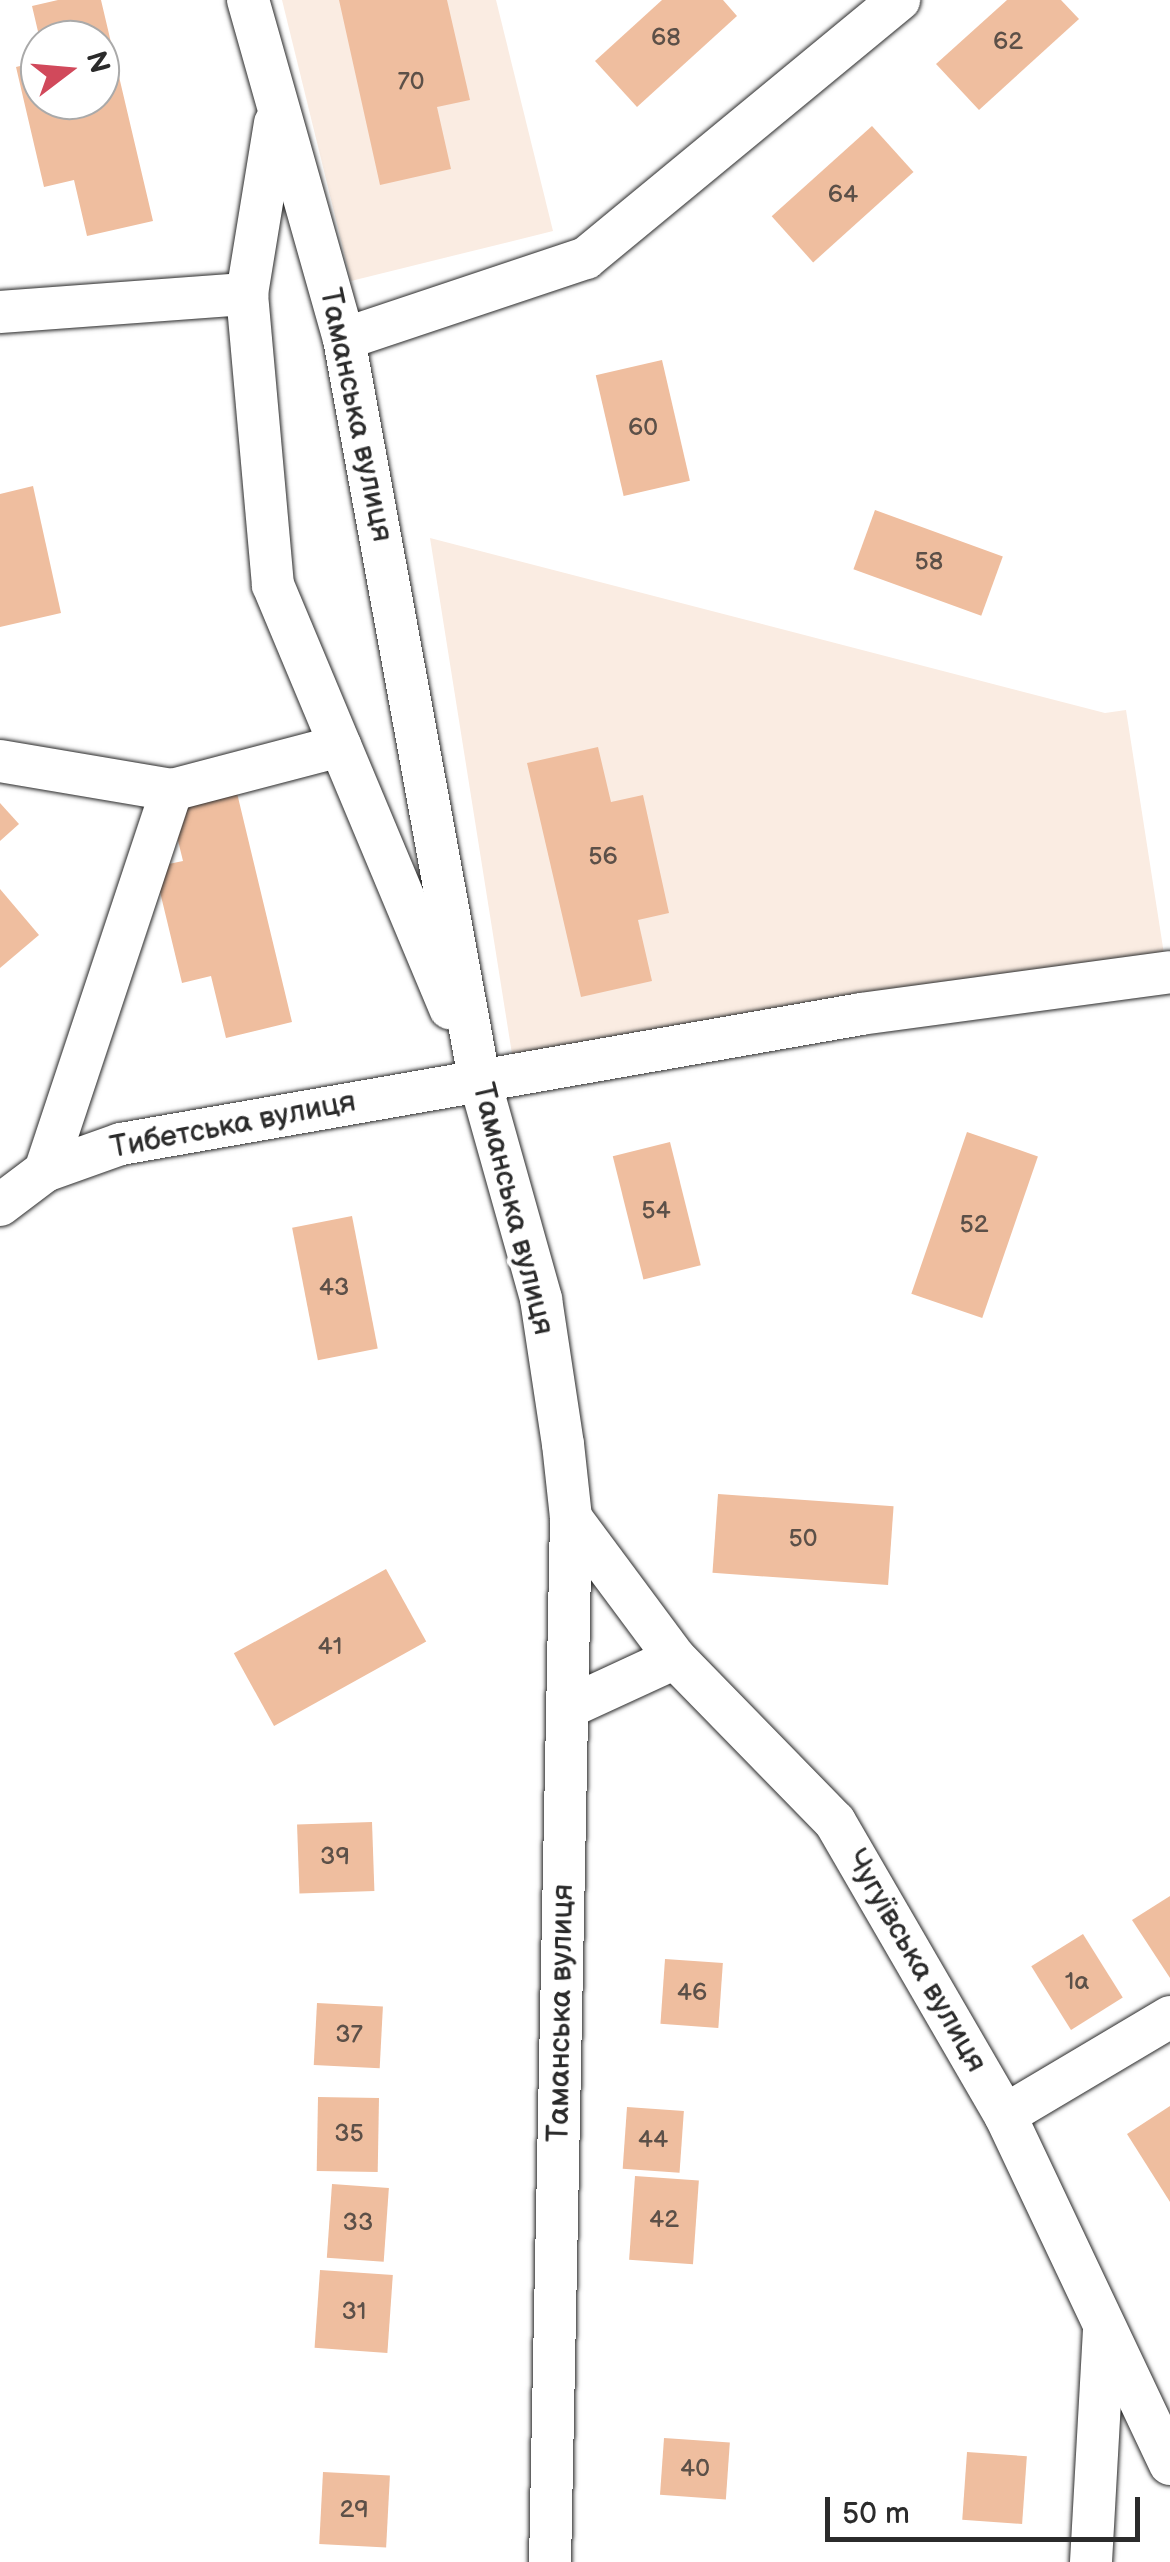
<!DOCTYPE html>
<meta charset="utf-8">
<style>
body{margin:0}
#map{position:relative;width:1170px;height:2562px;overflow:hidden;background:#fff;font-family:"Balsamiq Sans",sans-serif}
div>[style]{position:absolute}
.built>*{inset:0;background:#faece2}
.building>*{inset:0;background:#efbe9f;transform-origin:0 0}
.roads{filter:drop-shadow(0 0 2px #2b2b2b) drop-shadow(0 0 2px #2b2b2b)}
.minor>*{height:42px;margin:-21px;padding:0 21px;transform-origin:21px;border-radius:21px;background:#fff}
span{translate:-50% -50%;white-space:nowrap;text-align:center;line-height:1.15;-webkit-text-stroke:9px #fff;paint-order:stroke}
.number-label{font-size:25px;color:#5c5048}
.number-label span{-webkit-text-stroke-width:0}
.street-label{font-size:30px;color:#2b2b2b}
.north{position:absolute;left:20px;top:20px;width:100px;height:100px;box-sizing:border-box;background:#fff;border:2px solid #aaa;border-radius:50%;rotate:74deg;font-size:28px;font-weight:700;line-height:40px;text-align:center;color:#2b2b2b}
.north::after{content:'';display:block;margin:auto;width:35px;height:45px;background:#d1495b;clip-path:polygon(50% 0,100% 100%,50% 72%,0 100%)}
.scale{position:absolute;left:825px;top:2497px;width:315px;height:45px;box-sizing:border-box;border:5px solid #2b2b2b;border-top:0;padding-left:12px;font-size:30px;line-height:35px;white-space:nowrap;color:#2b2b2b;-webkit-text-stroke:8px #fff;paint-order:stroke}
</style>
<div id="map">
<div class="built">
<div style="clip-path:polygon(282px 0,496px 0,553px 231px,351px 281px)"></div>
<div style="clip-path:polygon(430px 538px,1105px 713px,1126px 710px,1164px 954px,512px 1054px)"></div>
</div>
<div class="building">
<div style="clip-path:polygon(58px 0,101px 0,153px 221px,87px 236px,74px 180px,44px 187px,16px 67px,40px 61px,40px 100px,100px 100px,100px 40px,40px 40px,32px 6px)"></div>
<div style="clip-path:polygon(339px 0,447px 0,470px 100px,437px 107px,451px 169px,380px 185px)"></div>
<div style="clip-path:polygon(662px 0,723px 0,737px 16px,637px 107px,595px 61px)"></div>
<div style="clip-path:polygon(1007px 0,1061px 0,1079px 19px,979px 110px,936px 64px)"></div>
<div style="left:872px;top:126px;width:62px;height:135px;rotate:48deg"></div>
<div style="left:662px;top:360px;width:124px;height:68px;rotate:77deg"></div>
<div style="clip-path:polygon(33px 486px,61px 613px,0 627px,0 494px)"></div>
<div style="left:875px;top:510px;width:136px;height:63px;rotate:20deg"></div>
<div style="clip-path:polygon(598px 747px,611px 802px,643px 795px,669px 913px,638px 920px,652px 981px,581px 997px,527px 763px)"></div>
<div style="clip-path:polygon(237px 793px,292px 1022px,226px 1038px,211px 976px,182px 983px,154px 867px,183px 861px,170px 808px)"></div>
<div style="clip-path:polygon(0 803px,19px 824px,0 841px)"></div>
<div style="clip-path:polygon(0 889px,39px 935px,0 968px)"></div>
<div style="left:967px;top:1132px;width:75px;height:171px;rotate:19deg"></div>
<div style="left:670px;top:1142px;width:127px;height:59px;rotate:76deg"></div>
<div style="left:352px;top:1216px;width:135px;height:61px;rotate:79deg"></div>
<div style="left:718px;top:1494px;width:176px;height:79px;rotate:4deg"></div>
<div style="left:386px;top:1569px;width:83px;height:174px;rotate:61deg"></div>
<div style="left:372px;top:1822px;width:69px;height:75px;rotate:88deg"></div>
<div style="clip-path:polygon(1170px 1896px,1170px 1978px,1132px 1920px)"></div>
<div style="left:1083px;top:1934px;width:75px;height:61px;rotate:58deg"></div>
<div style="left:665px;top:1959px;width:58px;height:65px;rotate:4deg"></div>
<div style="left:317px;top:2003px;width:66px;height:62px;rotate:3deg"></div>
<div style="left:318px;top:2097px;width:61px;height:74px;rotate:1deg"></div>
<div style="clip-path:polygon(1170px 2106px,1170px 2202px,1127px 2134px)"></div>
<div style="left:627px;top:2107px;width:57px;height:62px;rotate:4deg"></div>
<div style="left:635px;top:2176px;width:64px;height:84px;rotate:4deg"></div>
<div style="left:332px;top:2184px;width:57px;height:74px;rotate:4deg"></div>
<div style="left:320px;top:2270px;width:73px;height:78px;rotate:4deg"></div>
<div style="left:664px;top:2438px;width:66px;height:57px;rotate:4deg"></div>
<div style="left:967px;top:2452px;width:60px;height:68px;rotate:4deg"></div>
<div style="left:323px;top:2472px;width:67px;height:72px;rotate:3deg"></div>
</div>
<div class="roads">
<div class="minor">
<div style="left:248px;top:0;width:352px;rotate:74.2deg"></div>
<div style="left:344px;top:339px;width:751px;rotate:79.65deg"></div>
<div style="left:479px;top:1078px;width:230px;rotate:74.3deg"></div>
<div style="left:541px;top:1299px;width:147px;rotate:81.4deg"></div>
<div style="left:563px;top:1444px;width:74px;rotate:83.8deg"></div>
<div style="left:571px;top:1518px;width:1044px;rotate:91.15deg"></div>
<div style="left:275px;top:123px;width:173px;rotate:99.3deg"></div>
<div style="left:247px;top:294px;width:292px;rotate:84.9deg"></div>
<div style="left:273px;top:585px;width:459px;rotate:67.3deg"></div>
<div style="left:0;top:312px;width:248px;rotate:-4.2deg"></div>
<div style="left:344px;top:339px;width:255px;rotate:-18.5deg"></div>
<div style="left:586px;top:258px;width:406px;rotate:-39.5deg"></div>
<div style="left:0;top:761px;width:174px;rotate:9.6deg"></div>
<div style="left:172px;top:790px;width:174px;rotate:-14.7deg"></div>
<div style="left:45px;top:1171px;width:402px;rotate:-71.6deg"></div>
<div style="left:0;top:1205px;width:56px;rotate:-37.1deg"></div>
<div style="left:45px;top:1171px;width:81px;rotate:-19.6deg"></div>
<div style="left:121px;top:1144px;width:751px;rotate:-9.96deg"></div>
<div style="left:861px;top:1014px;width:312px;rotate:-7.7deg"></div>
<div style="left:571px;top:1518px;width:174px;rotate:53.4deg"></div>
<div style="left:675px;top:1658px;width:229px;rotate:45.7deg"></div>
<div style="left:835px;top:1822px;width:339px;rotate:59.9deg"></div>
<div style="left:1005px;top:2115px;width:386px;rotate:64.7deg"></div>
<div style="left:567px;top:1708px;width:119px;rotate:-24.8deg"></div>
<div style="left:1005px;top:2115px;width:192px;rotate:-30.7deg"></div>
<div style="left:1091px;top:2562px;width:231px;rotate:-86.8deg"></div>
</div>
</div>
<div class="number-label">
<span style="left:666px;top:38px">68</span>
<span style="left:1008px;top:42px">62</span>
<span style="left:411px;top:82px">70</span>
<span style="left:843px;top:195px">64</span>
<span style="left:643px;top:428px">60</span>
<span style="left:929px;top:562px">58</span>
<span style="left:603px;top:857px">56</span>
<span style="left:656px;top:1211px">54</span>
<span style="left:974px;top:1225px">52</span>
<span style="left:334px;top:1288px">43</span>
<span style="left:803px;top:1539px">50</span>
<span style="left:330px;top:1647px">41</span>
<span style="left:335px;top:1857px">39</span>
<span style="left:1077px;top:1982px">1а</span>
<span style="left:692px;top:1993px">46</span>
<span style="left:349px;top:2035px">37</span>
<span style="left:349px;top:2134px">35</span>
<span style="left:653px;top:2140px">44</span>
<span style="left:664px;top:2220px">42</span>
<span style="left:358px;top:2223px">33</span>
<span style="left:354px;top:2312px">31</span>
<span style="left:695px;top:2469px">40</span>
<span style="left:354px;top:2510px">29</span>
</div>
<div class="street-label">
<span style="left:356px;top:415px;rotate:78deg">Таманська вулиця</span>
<span style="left:233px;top:1125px;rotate:-11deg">Тибетська вулиця</span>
<span style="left:513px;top:1209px;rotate:76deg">Таманська вулиця</span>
<span style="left:916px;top:1961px;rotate:60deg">Чугуївська вулиця</span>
<span style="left:561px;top:2013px;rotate:-89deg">Таманська вулиця</span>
</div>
<div class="north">N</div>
<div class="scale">50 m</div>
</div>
